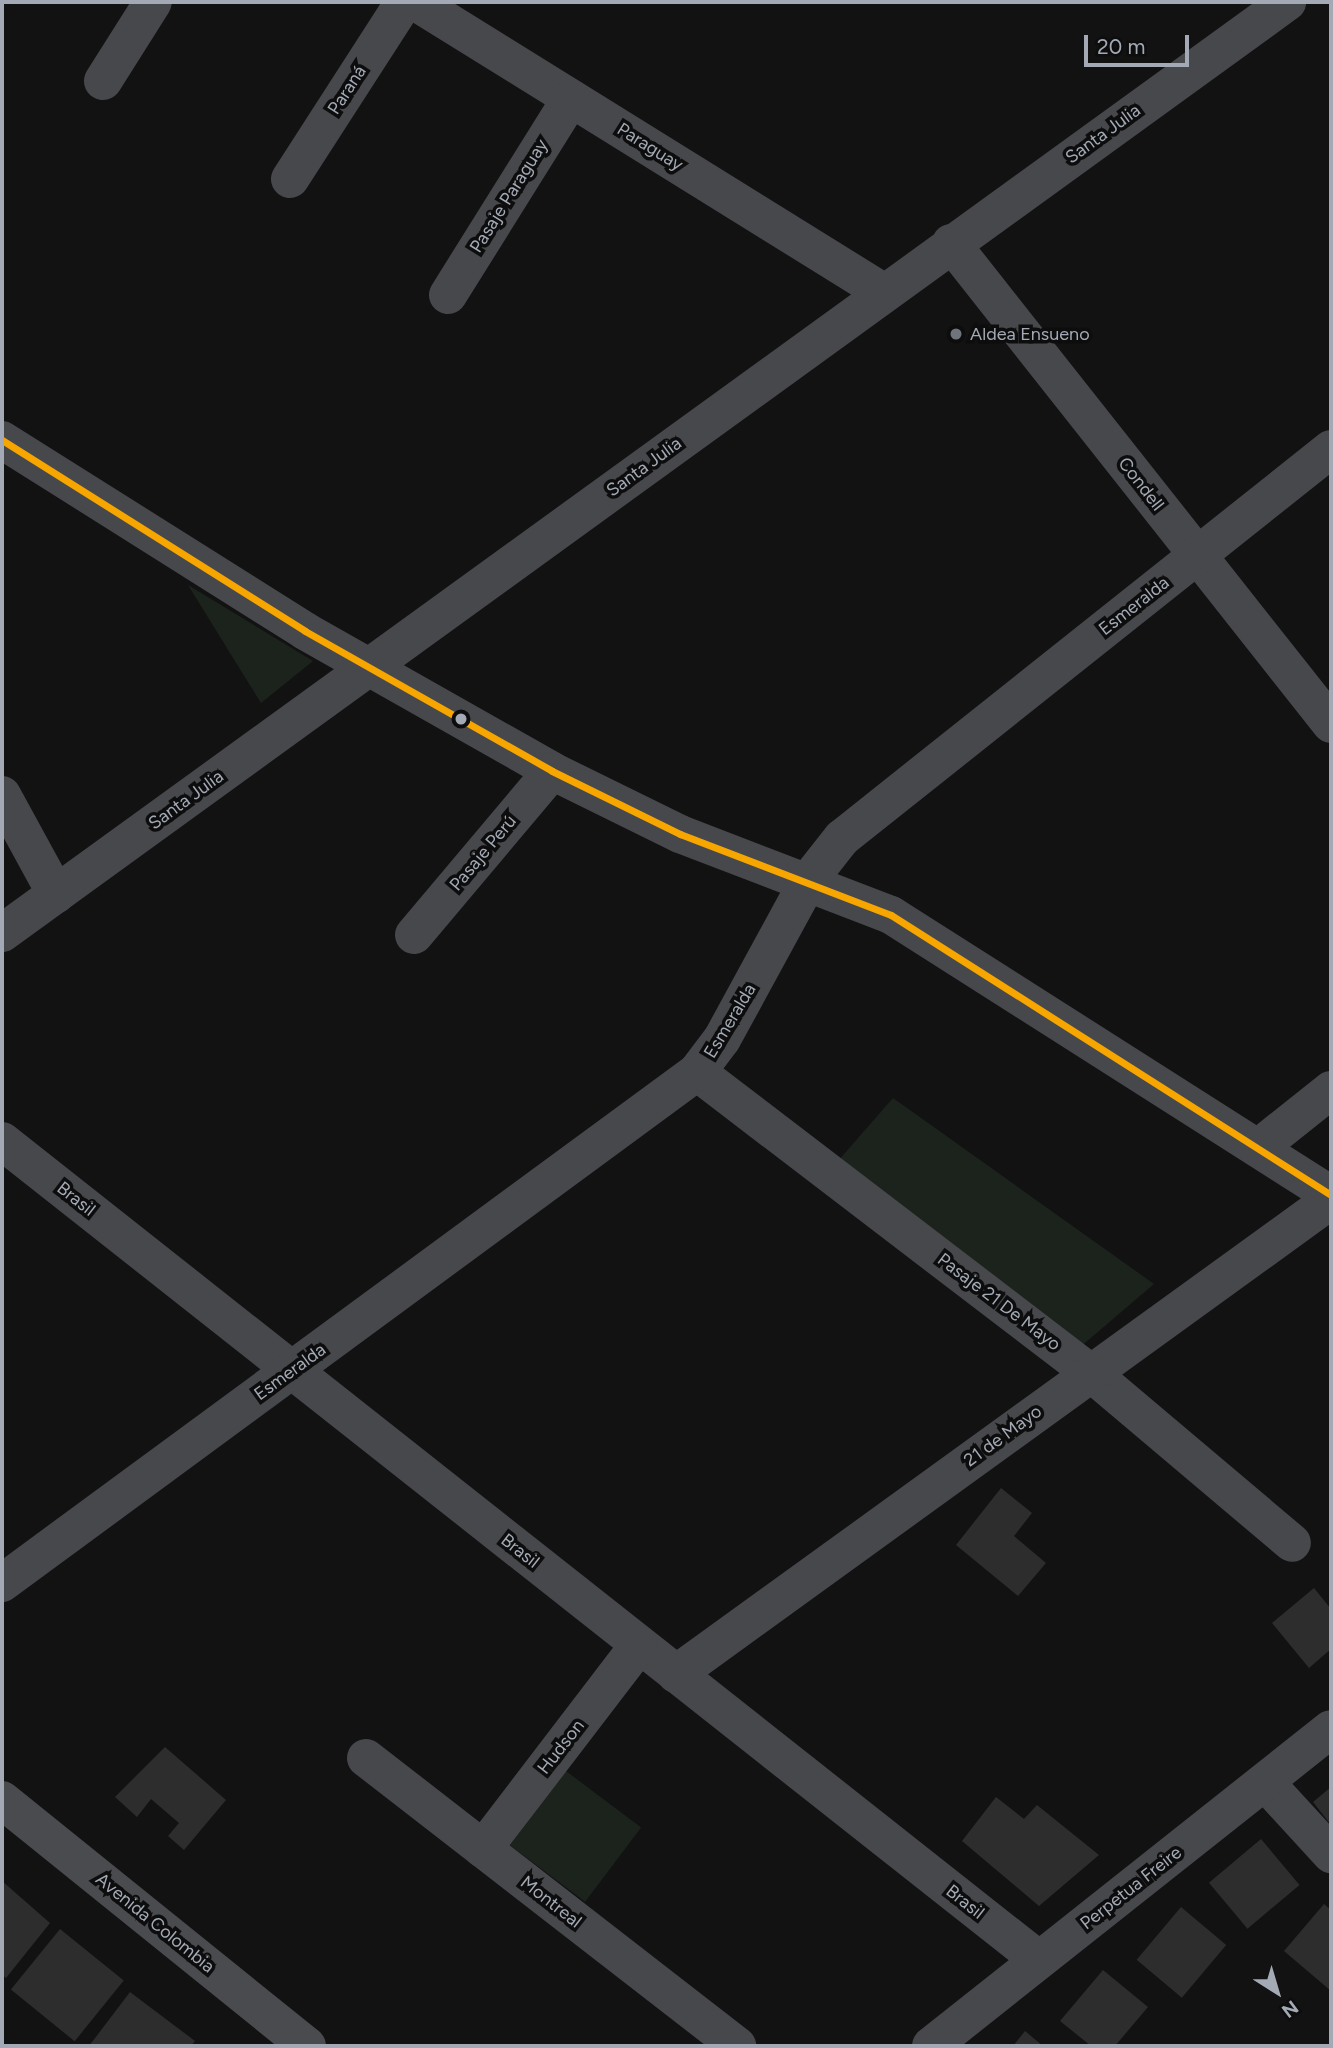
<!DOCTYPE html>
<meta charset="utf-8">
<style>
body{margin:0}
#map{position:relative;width:1333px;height:2048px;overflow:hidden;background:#121213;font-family:Figtree,sans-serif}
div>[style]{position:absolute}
.green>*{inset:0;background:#1c231d;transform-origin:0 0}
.building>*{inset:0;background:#2d2d2e;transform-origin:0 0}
.minor>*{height:38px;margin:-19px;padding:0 19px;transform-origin:19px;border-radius:19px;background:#47484c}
.major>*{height:38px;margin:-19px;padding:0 19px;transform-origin:19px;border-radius:19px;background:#494b4e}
.bus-1>*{height:7px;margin:-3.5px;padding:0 3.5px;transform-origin:3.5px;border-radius:3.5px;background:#f7a600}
.dots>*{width:19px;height:19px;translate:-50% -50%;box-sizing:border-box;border:4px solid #0d0d0e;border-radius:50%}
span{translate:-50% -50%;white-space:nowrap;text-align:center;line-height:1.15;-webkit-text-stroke:7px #0d0d0e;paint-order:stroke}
.street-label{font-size:18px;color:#a3aab5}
.poi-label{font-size:18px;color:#a3aab5}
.left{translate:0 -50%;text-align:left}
.frame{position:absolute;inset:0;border:4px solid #a3aab5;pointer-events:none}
.north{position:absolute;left:1242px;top:1957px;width:70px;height:70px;-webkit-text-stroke:5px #0d0d0e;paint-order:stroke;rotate:143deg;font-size:19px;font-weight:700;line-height:28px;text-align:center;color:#a3aab5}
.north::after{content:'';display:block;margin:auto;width:24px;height:32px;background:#a3aab5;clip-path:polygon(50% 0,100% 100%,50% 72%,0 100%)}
.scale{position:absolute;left:1084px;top:35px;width:105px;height:32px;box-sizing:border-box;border:4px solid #a3aab5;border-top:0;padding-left:9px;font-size:21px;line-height:24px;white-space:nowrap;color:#a3aab5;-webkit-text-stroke:5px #0d0d0e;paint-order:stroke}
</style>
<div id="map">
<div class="green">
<div style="clip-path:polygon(188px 585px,313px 661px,261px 703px)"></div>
<div style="clip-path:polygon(893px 1098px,1154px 1284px,1079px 1348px,838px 1161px)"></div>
<div style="left:566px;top:1771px;width:94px;height:93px;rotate:37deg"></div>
</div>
<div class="building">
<div style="clip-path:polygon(1001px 1488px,1032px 1513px,1014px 1536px,1046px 1563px,1018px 1596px,956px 1545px)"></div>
<div style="clip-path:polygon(1314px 1588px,1331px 1609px,1331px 1649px,1309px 1668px,1272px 1623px)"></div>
<div style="clip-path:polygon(165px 1747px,226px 1800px,184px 1850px,168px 1836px,179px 1823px,151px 1799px,137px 1817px,115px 1797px)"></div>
<div style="clip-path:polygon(1331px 1787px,1331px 1825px,1313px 1802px)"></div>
<div style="clip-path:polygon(996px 1797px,1024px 1819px,1037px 1805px,1099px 1855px,1039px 1906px,962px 1841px)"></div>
<div style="left:1261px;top:1839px;width:60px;height:68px;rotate:50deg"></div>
<div style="clip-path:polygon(2px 1881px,50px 1923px,6px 1978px,2px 1975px)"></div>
<div style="clip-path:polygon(1324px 1904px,1331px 1910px,1331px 1991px,1284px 1951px)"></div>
<div style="left:1181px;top:1907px;width:59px;height:69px;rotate:40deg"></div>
<div style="left:60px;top:1929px;width:82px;height:78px;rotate:39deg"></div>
<div style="clip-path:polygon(1103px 1970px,1148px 2007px,1115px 2046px,1091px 2046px,1060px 2021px)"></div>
<div style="clip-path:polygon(130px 1992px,195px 2041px,191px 2046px,89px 2046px)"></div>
<div style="clip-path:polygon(1025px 2031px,1043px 2046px,1013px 2046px)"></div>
</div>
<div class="minor">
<div style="left:416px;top:2px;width:550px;rotate:31.84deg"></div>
<div style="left:103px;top:81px;width:93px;rotate:-57.7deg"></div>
<div style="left:290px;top:179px;width:211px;rotate:-57.2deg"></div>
<div style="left:951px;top:243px;width:613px;rotate:51.69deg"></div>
<div style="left:448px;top:295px;width:232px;rotate:-58deg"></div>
<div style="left:2px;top:440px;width:358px;rotate:32.2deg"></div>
<div style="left:305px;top:631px;width:284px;rotate:29.5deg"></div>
<div style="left:552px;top:771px;width:143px;rotate:26.2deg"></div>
<div style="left:680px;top:834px;width:226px;rotate:21deg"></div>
<div style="left:891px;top:915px;width:522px;rotate:32.47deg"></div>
<div style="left:2px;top:795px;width:113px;rotate:61.4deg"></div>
<div style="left:2px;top:933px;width:1587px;rotate:-35.92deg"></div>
<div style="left:414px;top:935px;width:214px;rotate:-49.9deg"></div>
<div style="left:697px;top:1072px;width:496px;rotate:37.4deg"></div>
<div style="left:1091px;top:1373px;width:263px;rotate:40.2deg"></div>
<div style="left:2px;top:1141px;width:1321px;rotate:38.3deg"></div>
<div style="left:1258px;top:1148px;width:93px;rotate:-38.5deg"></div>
<div style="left:2px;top:1583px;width:863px;rotate:-36.33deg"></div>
<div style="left:697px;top:1072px;width:41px;rotate:-52.9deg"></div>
<div style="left:722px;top:1039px;width:180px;rotate:-61.4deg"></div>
<div style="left:808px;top:881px;width:55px;rotate:-51.7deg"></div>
<div style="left:842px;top:838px;width:625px;rotate:-38.5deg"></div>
<div style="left:676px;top:1674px;width:809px;rotate:-35.89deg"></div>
<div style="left:366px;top:1758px;width:470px;rotate:37.8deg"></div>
<div style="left:1265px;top:1782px;width:98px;rotate:47.5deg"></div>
<div style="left:483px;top:1849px;width:257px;rotate:-52.6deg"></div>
<div style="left:931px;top:2046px;width:510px;rotate:-38.4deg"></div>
</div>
<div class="major">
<div style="left:2px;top:1800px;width:392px;rotate:38.9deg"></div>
</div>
<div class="bus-1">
<div style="left:2px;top:440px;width:358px;rotate:32.2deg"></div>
<div style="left:305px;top:631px;width:284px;rotate:29.5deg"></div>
<div style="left:552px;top:771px;width:143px;rotate:26.2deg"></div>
<div style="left:680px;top:834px;width:226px;rotate:21deg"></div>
<div style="left:891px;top:915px;width:522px;rotate:32.47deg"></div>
</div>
<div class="dots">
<div style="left:956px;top:334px;background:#70757c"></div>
<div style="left:461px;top:719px;background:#a3aab5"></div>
</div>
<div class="street-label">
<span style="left:347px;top:90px;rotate:-57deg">Paraná</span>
<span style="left:1103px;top:134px;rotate:-36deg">Santa Julia</span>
<span style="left:650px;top:147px;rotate:32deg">Paraguay</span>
<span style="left:509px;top:196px;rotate:-58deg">Pasaje Paraguay</span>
<span style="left:644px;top:467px;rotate:-36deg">Santa Julia</span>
<span style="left:1141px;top:484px;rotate:52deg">Condell</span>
<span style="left:1134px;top:606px;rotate:-38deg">Esmeralda</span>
<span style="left:186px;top:800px;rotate:-36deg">Santa Julia</span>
<span style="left:483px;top:853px;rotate:-50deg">Pasaje Perú</span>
<span style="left:730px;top:1021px;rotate:-59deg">Esmeralda</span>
<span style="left:76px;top:1199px;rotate:38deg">Brasil</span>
<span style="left:999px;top:1302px;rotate:37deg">Pasaje 21 De Mayo</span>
<span style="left:290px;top:1372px;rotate:-36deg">Esmeralda</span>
<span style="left:1003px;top:1436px;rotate:-36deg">21 de Mayo</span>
<span style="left:520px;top:1551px;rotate:38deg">Brasil</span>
<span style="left:561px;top:1747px;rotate:-52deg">Hudson</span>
<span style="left:1131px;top:1888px;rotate:-38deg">Perpetua Freire</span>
<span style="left:551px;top:1902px;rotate:38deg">Montreal</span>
<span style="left:965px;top:1902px;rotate:38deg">Brasil</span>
<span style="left:155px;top:1923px;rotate:39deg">Avenida Colombia</span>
</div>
<div class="poi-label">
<span class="left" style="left:970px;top:334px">Aldea Ensueno</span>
</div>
<div class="frame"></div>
<div class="north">N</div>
<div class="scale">20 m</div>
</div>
